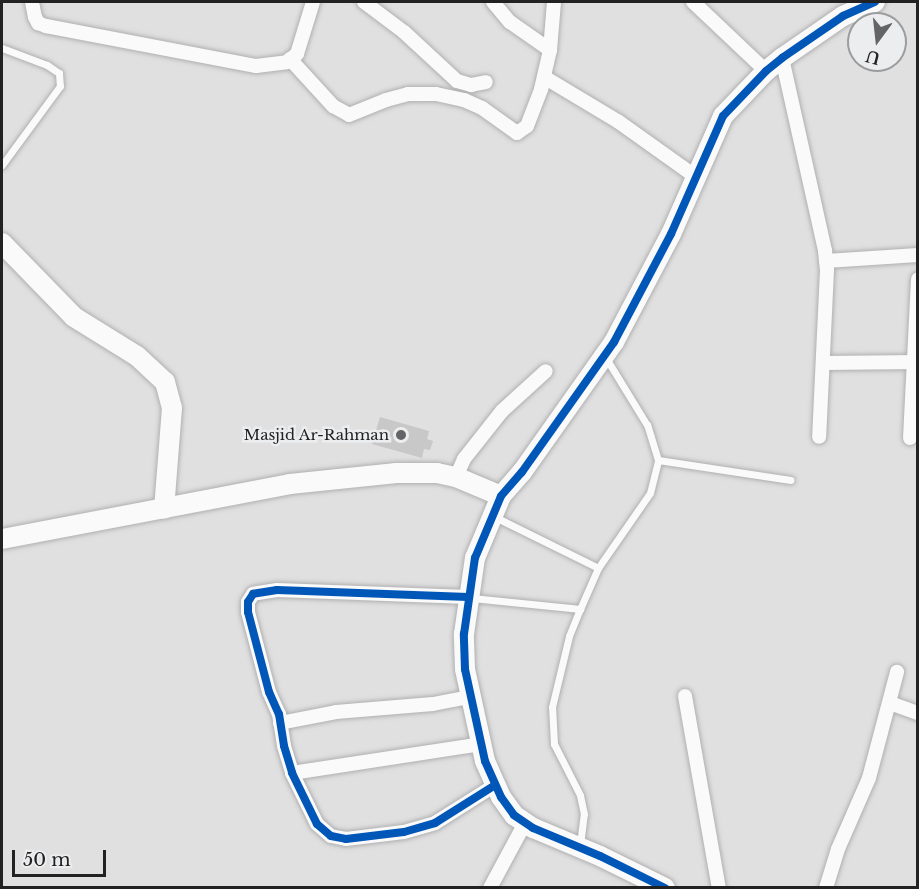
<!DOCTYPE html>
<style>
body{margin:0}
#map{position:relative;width:919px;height:889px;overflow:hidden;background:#e0e0e1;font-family:"Libre Baskerville",serif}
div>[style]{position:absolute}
.building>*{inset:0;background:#c8c8c9}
.roads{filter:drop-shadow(0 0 2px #b0b0b1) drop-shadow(0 0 2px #b0b0b1)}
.lane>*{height:7px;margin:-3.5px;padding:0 3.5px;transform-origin:3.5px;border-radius:3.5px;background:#fafafa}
.street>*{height:14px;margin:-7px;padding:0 7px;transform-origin:7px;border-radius:7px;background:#fafafa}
.secondary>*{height:20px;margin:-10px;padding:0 10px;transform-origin:10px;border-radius:10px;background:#fafafa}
.cycleway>*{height:8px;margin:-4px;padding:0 4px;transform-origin:4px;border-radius:4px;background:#0057b8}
.dots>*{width:16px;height:16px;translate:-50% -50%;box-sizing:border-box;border:3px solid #ecedef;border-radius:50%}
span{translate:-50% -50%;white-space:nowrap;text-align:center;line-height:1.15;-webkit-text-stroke:5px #ecedef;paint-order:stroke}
.poi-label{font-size:15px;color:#222223}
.right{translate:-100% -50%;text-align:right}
.frame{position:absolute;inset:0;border:3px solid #222223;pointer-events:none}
.north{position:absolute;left:847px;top:12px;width:60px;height:60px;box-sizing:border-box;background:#ecedef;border:2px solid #9b9c9d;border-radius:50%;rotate:195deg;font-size:16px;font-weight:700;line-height:24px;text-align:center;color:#222223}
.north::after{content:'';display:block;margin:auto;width:21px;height:27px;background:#646466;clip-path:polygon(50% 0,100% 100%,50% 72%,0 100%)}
.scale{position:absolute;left:12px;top:850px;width:94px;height:27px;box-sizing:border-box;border:3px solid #222223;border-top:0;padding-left:8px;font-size:18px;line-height:21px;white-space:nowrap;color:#222223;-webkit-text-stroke:4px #ecedef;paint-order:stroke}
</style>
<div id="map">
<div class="building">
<div style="clip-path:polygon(380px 417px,429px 431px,427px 439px,433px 441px,430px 450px,424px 449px,422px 458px,372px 444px)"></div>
</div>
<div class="roads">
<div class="lane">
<div style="left:2px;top:48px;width:48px;rotate:20.7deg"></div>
<div style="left:47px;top:65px;width:14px;rotate:34deg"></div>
<div style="left:59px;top:73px;width:13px;rotate:86deg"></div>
<div style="left:60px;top:86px;width:98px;rotate:126.3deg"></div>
<div style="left:658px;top:460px;width:134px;rotate:8.6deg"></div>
<div style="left:495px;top:517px;width:115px;rotate:26.3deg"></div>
<div style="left:472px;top:598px;width:109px;rotate:5.8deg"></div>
<div style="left:580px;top:845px;width:31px;rotate:-83deg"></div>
<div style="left:584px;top:814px;width:19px;rotate:-102deg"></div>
<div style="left:580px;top:795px;width:57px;rotate:-117deg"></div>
<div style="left:554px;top:744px;width:37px;rotate:-93deg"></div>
<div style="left:552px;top:707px;width:73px;rotate:-76.5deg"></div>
<div style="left:569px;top:636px;width:29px;rotate:-68deg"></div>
<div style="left:580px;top:609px;width:45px;rotate:-66.3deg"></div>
<div style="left:598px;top:568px;width:91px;rotate:-55.3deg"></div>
<div style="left:650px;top:493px;width:34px;rotate:-76deg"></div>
<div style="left:658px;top:460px;width:37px;rotate:-107deg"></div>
<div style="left:647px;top:425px;width:79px;rotate:-121.5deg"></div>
</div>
<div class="street">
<div style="left:32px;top:2px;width:15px;rotate:79deg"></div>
<div style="left:35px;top:17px;width:7px;rotate:63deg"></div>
<div style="left:38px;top:23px;width:9px;rotate:21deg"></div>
<div style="left:46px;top:26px;width:214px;rotate:10.8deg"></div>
<div style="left:256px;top:66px;width:31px;rotate:-7deg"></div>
<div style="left:287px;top:62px;width:13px;rotate:-39deg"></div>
<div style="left:297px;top:54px;width:54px;rotate:-72.9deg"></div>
<div style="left:364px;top:2px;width:50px;rotate:36.9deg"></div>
<div style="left:404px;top:32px;width:72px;rotate:42.8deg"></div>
<div style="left:457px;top:81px;width:15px;rotate:16deg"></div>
<div style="left:471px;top:85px;width:15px;rotate:-11deg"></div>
<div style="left:493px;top:2px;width:26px;rotate:50deg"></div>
<div style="left:510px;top:22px;width:49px;rotate:35deg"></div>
<div style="left:693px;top:2px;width:100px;rotate:43.4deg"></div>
<div style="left:782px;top:58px;width:198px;rotate:77.4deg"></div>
<div style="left:825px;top:251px;width:19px;rotate:84deg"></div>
<div style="left:827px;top:270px;width:167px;rotate:92.7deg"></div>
<div style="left:290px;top:59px;width:64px;rotate:47.5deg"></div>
<div style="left:333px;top:106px;width:18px;rotate:29deg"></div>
<div style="left:349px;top:115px;width:40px;rotate:-22deg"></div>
<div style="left:386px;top:100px;width:23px;rotate:-15deg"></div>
<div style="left:408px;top:94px;width:28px"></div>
<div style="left:436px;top:94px;width:29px;rotate:12deg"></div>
<div style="left:464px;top:100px;width:20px;rotate:24deg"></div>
<div style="left:482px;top:108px;width:43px;rotate:35.5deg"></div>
<div style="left:517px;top:133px;width:12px;rotate:-35deg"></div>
<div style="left:527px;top:126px;width:40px;rotate:-69deg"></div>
<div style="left:541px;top:89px;width:40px;rotate:-77deg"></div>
<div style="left:550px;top:50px;width:48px;rotate:-85.2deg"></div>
<div style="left:544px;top:77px;width:87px;rotate:31deg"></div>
<div style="left:619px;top:122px;width:95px;rotate:35.5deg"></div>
<div style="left:826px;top:261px;width:92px;rotate:-3.7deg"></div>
<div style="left:823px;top:363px;width:95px;rotate:-0.6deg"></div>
<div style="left:910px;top:438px;width:159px;rotate:-87.1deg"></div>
<div style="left:456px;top:477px;width:20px;rotate:-66deg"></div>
<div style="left:464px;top:459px;width:61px;rotate:-51.6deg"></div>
<div style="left:502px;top:411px;width:59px;rotate:-42.3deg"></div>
<div style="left:468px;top:597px;width:191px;rotate:-177.9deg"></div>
<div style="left:277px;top:590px;width:24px;rotate:171deg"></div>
<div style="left:253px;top:594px;width:9px;rotate:122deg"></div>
<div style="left:248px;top:602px;width:10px;rotate:90deg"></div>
<div style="left:248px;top:612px;width:83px;rotate:75.3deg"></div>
<div style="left:269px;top:692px;width:24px;rotate:66deg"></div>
<div style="left:279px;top:714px;width:32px;rotate:81deg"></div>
<div style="left:284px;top:746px;width:28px;rotate:73deg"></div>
<div style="left:292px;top:773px;width:57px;rotate:63.9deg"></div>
<div style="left:317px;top:824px;width:18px;rotate:41deg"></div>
<div style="left:331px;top:836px;width:15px;rotate:11deg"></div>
<div style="left:346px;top:839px;width:58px;rotate:-6.9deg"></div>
<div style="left:404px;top:832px;width:32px;rotate:-16deg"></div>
<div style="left:435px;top:823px;width:71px;rotate:-32.3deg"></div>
<div style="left:685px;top:696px;width:195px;rotate:80deg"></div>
<div style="left:890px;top:703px;width:30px;rotate:20deg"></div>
<div style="left:280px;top:723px;width:57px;rotate:-11.1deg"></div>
<div style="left:336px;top:712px;width:97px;rotate:-4.7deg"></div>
<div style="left:433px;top:704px;width:38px;rotate:-11deg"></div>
<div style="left:292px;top:773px;width:191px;rotate:-8.7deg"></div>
<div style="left:490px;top:888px;width:74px;rotate:-61.7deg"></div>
<div style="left:826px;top:888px;width:41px;rotate:-72.9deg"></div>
<div style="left:838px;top:849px;width:77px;rotate:-66.4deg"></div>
<div style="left:869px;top:778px;width:110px;rotate:-75.2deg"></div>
</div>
<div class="secondary">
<div style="left:2px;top:243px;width:103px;rotate:45.8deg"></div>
<div style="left:74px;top:317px;width:74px;rotate:31.8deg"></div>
<div style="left:137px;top:356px;width:38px;rotate:43deg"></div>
<div style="left:165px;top:382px;width:27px;rotate:75deg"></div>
<div style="left:172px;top:408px;width:101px;rotate:94.5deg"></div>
<div style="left:2px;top:539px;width:293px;rotate:-10.8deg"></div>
<div style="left:290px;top:484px;width:107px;rotate:-5.9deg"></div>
<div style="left:396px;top:473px;width:41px"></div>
<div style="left:437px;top:473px;width:19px;rotate:12deg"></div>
<div style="left:456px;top:477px;width:49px;rotate:22.9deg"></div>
<div style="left:665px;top:888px;width:72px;rotate:-153.8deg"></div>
<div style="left:600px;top:856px;width:73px;rotate:-157.3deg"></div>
<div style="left:533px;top:828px;width:23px;rotate:-146deg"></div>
<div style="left:514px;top:815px;width:22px;rotate:-126deg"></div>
<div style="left:501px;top:797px;width:39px;rotate:-114deg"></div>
<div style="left:485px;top:761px;width:94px;rotate:-102.3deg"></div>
<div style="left:465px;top:669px;width:35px;rotate:-92deg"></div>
<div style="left:464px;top:634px;width:77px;rotate:-81.8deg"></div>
<div style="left:475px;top:558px;width:67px;rotate:-67.2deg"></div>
<div style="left:501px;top:496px;width:32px;rotate:-49deg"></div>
<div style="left:522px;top:472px;width:159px;rotate:-54.7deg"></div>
<div style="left:614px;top:342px;width:122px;rotate:-62.2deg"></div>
<div style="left:671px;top:234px;width:129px;rotate:-66.2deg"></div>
<div style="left:723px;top:116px;width:62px;rotate:-46.3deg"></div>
<div style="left:766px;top:71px;width:21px;rotate:-39deg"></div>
<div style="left:782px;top:58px;width:74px;rotate:-34.5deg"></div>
<div style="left:843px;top:16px;width:35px;rotate:-24deg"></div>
</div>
</div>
<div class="cycleway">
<div style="left:468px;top:597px;width:191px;rotate:-177.9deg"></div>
<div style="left:277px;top:590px;width:24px;rotate:171deg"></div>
<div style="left:253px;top:594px;width:9px;rotate:122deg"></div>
<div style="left:248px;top:602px;width:10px;rotate:90deg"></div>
<div style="left:248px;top:612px;width:83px;rotate:75.3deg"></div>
<div style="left:269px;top:692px;width:24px;rotate:66deg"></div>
<div style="left:279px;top:714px;width:32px;rotate:81deg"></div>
<div style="left:284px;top:746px;width:28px;rotate:73deg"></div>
<div style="left:292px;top:773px;width:57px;rotate:63.9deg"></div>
<div style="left:317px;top:824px;width:18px;rotate:41deg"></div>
<div style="left:331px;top:836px;width:15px;rotate:11deg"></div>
<div style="left:346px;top:839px;width:58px;rotate:-6.9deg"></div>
<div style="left:404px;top:832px;width:32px;rotate:-16deg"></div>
<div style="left:435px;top:823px;width:71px;rotate:-32.3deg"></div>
<div style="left:665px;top:888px;width:72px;rotate:-153.8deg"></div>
<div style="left:600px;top:856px;width:73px;rotate:-157.3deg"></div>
<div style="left:533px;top:828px;width:23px;rotate:-146deg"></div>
<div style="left:514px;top:815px;width:22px;rotate:-126deg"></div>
<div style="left:501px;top:797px;width:39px;rotate:-114deg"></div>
<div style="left:485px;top:761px;width:94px;rotate:-102.3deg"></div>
<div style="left:465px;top:669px;width:35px;rotate:-92deg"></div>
<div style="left:464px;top:634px;width:77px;rotate:-81.8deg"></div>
<div style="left:475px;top:558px;width:67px;rotate:-67.2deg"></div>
<div style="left:501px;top:496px;width:32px;rotate:-49deg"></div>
<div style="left:522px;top:472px;width:159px;rotate:-54.7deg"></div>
<div style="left:614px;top:342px;width:122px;rotate:-62.2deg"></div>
<div style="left:671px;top:234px;width:129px;rotate:-66.2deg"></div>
<div style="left:723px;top:116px;width:62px;rotate:-46.3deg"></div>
<div style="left:766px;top:71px;width:21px;rotate:-39deg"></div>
<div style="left:782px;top:58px;width:74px;rotate:-34.5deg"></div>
<div style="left:843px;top:16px;width:35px;rotate:-24deg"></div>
</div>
<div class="dots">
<div style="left:401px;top:435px;background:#646466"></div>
</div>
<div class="poi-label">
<span class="right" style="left:389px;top:435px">Masjid Ar-Rahman</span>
</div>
<div class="frame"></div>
<div class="north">U</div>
<div class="scale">50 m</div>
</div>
